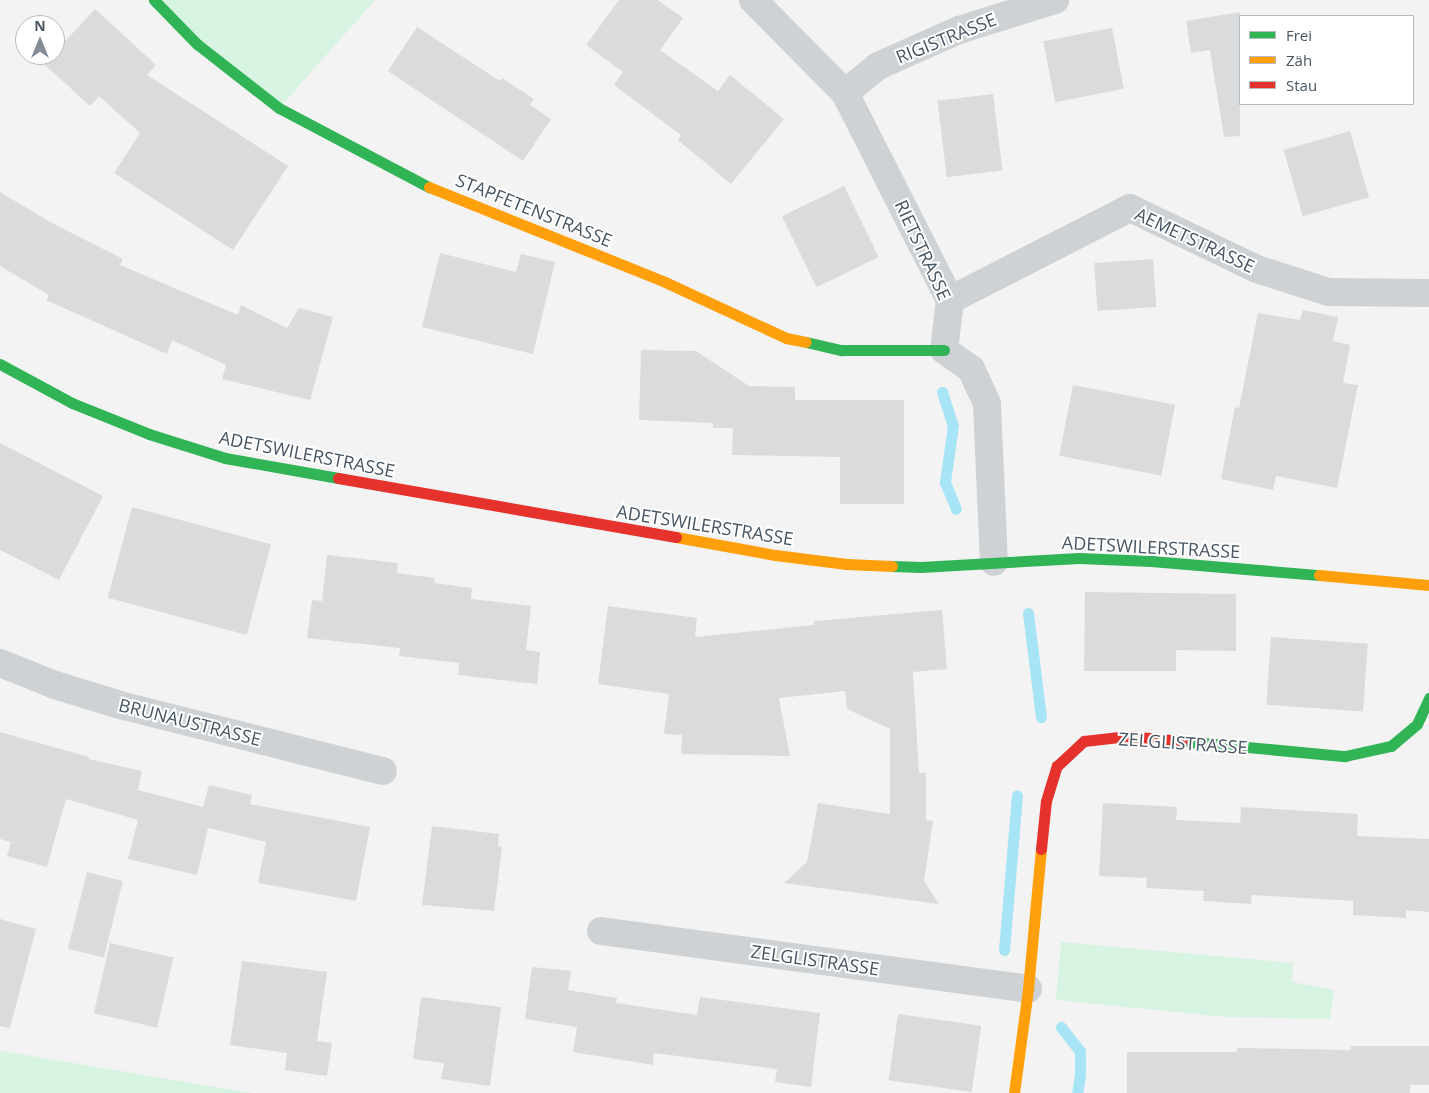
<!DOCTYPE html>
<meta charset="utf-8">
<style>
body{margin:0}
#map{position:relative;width:1429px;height:1093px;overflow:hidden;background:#f3f3f3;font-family:"Open Sans",sans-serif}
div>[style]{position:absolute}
.green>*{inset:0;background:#d6f4e1}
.stream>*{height:11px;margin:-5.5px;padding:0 5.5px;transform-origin:5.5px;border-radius:5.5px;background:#a7e4f5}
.building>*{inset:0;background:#dadbdd;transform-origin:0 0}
.street>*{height:28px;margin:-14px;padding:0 14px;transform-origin:14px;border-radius:14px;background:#ced2d4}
.fast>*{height:11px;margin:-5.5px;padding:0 5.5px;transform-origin:5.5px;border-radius:5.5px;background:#30b455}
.slow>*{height:11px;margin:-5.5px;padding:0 5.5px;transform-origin:5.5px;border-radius:5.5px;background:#ff9f0a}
.jam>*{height:11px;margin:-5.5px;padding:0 5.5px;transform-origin:5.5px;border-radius:5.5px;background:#e5322d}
span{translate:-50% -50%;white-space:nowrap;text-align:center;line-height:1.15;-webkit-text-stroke:4px #fff;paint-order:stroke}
.street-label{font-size:18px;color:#475562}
.legend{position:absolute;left:1239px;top:15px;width:175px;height:90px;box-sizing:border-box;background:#fff;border:1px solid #b5bbc0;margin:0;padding:6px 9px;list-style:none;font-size:15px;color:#475562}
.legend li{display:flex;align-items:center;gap:10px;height:25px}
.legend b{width:25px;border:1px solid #b5bbc0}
.north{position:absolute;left:15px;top:15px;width:50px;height:50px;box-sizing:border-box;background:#fff;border:1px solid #b5bbc0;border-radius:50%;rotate:0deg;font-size:14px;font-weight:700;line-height:20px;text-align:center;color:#475562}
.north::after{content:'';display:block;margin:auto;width:18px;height:22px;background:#838c95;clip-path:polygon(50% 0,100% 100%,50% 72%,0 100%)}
</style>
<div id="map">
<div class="green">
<div style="clip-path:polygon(154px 0,375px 0,279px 108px)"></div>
<div style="clip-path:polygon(1061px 942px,1293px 963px,1292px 982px,1334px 990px,1330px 1019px,1227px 1017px,1056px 1000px)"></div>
<div style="clip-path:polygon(0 1050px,2px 1051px,252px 1093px,0 1093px)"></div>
</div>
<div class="stream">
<div style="left:942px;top:392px;width:35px;rotate:72deg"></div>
<div style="left:953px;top:425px;width:58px;rotate:98deg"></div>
<div style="left:945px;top:482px;width:29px;rotate:68deg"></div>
<div style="left:1028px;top:613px;width:105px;rotate:82.9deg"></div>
<div style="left:1004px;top:950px;width:155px;rotate:-85.2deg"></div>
<div style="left:1061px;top:1027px;width:31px;rotate:52deg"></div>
<div style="left:1080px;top:1051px;width:24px;rotate:90deg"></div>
<div style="left:1080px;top:1075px;width:18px;rotate:99deg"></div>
</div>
<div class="building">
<div style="clip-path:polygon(619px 0,658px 0,683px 18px,660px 50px,718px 91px,730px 75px,784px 119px,731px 184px,678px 140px,681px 135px,614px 85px,623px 72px,586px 45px)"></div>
<div style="clip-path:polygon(95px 9px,156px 65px,147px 75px,288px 166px,233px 250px,114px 173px,140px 133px,99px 96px,90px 106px,44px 64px,55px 55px,55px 52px)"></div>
<div style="clip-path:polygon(1240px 12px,1240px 136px,1224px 137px,1210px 50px,1191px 53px,1186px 21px)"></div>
<div style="clip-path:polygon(417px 27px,500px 81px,502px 78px,534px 99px,530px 105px,551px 119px,523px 161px,388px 71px)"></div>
<div style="left:1112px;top:28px;width:62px;height:70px;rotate:79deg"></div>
<div style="left:993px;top:94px;width:77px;height:56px;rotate:83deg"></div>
<div style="left:1350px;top:131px;width:69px;height:69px;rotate:74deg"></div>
<div style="left:844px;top:186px;width:79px;height:69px;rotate:64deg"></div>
<div style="clip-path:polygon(0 192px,52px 223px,123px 259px,120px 265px,238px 315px,241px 305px,287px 328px,299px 308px,333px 317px,310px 400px,222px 379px,226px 365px,172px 340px,167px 354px,46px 300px,49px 295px,0 266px)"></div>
<div style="clip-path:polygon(440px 253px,516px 272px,521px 254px,555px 262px,533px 354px,422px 327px)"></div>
<div style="left:1153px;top:259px;width:48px;height:59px;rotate:86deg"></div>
<div style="clip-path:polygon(1303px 310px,1338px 317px,1333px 341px,1350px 345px,1343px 383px,1358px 385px,1337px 488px,1276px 476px,1273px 490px,1221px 479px,1235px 407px,1239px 408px,1258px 313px,1300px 320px)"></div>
<div style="clip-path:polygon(641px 350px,696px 351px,749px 386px,795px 387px,795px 400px,904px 400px,904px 504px,840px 504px,840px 457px,732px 455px,733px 428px,713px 428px,713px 423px,639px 420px)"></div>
<div style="left:1073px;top:385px;width:104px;height:72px;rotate:11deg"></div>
<div style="clip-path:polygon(0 443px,103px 496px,59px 580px,0 550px)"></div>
<div style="left:132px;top:507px;width:144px;height:94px;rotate:15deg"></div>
<div style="clip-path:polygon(327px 555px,398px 563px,397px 573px,435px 578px,434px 583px,472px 588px,471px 599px,531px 606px,526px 650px,540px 652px,537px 684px,458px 675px,459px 663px,399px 656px,400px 648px,307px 638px,312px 600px,322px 601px)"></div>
<div style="clip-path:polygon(1085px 592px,1236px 594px,1236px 651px,1176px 650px,1176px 671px,1084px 671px)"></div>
<div style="clip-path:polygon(608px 606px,697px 618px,695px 637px,814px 625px,814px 621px,942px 610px,947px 669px,913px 672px,919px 773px,926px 773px,926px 820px,933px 821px,924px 881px,939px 904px,784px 883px,807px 862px,818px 803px,890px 814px,890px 729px,847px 709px,845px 691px,779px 698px,790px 756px,681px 754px,682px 735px,664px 734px,669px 694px,598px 684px)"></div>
<div style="left:1271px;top:637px;width:97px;height:68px;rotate:4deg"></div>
<div style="clip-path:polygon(0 732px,89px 757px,89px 759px,142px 771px,138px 790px,203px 807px,209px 785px,252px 795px,250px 804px,370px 827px,356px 901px,258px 883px,266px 842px,208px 828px,197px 875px,128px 859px,138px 820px,66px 799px,47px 867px,7px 856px,11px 842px,0 839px)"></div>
<div style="clip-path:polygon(1103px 803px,1177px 807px,1176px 820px,1240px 823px,1241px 807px,1358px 814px,1357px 836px,1429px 839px,1429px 912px,1406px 910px,1406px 918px,1353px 915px,1353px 901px,1252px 895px,1251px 904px,1203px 901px,1204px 891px,1146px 888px,1147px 878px,1099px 876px)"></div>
<div style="clip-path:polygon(432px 826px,499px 834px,498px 846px,502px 847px,494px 911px,422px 905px)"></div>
<div style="left:87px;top:872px;width:37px;height:79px;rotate:14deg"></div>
<div style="clip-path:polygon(0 919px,36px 929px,10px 1028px,0 1026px)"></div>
<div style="left:110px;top:943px;width:65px;height:72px;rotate:13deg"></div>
<div style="clip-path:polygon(242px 961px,327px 972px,317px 1041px,332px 1043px,327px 1076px,285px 1070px,287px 1053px,230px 1045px)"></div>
<div style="clip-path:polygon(532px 967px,571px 971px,568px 990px,617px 998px,616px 1003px,697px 1015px,700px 997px,820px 1013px,811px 1087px,775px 1082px,777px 1069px,654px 1053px,653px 1065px,573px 1052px,577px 1027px,525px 1019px)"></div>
<div style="clip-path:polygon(421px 997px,501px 1007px,490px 1086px,441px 1079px,444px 1063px,413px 1059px)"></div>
<div style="left:898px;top:1014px;width:84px;height:67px;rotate:8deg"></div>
<div style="clip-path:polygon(1351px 1046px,1429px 1046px,1429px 1085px,1410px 1085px,1410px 1093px,1127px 1093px,1127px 1052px,1237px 1052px,1237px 1048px,1351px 1050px)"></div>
</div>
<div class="street">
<div style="left:753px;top:0;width:131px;rotate:45.3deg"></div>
<div style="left:845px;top:93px;width:232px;rotate:63.1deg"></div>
<div style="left:950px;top:300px;width:50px;rotate:96.8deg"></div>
<div style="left:944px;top:350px;width:33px;rotate:35deg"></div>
<div style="left:971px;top:369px;width:38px;rotate:65deg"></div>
<div style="left:987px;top:404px;width:158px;rotate:87.5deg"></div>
<div style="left:845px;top:93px;width:43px;rotate:-39.3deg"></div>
<div style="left:878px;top:66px;width:89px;rotate:-24deg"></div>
<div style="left:959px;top:30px;width:101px;rotate:-17.4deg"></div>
<div style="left:950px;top:300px;width:202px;rotate:-27.1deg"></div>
<div style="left:1130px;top:208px;width:141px;rotate:25.7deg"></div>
<div style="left:1257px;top:269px;width:75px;rotate:17.9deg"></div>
<div style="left:1328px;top:292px;width:101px;rotate:0.6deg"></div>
<div style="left:0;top:663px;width:59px;rotate:21.8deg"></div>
<div style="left:55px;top:685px;width:68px;rotate:17.1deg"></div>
<div style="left:120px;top:705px;width:271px;rotate:14.1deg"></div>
<div style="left:601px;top:931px;width:431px;rotate:7.7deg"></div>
</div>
<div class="fast">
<div style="left:154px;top:0;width:62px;rotate:45.7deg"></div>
<div style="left:197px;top:44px;width:104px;rotate:38deg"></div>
<div style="left:279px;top:108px;width:170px;rotate:27.8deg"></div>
<div style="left:806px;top:342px;width:37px;rotate:13deg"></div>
<div style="left:842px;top:350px;width:102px"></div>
<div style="left:0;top:364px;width:82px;rotate:28.4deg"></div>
<div style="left:72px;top:403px;width:83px;rotate:21.9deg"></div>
<div style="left:149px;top:434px;width:80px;rotate:17.5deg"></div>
<div style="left:225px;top:458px;width:115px;rotate:10deg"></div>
<div style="left:892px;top:566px;width:29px;rotate:2deg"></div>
<div style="left:921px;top:567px;width:158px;rotate:-3.3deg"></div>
<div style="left:1079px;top:558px;width:72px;rotate:2.4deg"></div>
<div style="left:1151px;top:561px;width:169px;rotate:4.8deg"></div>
<div style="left:1182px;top:741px;width:164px;rotate:5.3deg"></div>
<div style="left:1345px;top:756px;width:47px;rotate:-12.3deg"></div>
<div style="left:1391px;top:746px;width:34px;rotate:-40deg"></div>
<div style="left:1417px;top:724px;width:29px;rotate:-65deg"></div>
</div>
<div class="slow">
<div style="left:429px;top:187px;width:254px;rotate:21.9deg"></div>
<div style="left:665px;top:282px;width:133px;rotate:24.8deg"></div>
<div style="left:786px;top:338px;width:20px;rotate:11deg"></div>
<div style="left:676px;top:537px;width:101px;rotate:10.3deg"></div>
<div style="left:775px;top:555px;width:72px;rotate:7.2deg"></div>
<div style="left:846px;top:564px;width:46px;rotate:2.5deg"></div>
<div style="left:1319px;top:575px;width:110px;rotate:5.2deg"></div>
<div style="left:1014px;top:1093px;width:105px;rotate:-82.3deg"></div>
<div style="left:1028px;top:989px;width:141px;rotate:-84.7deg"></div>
</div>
<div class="jam">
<div style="left:338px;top:478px;width:343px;rotate:9.9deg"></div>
<div style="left:1041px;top:849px;width:48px;rotate:-84.1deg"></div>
<div style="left:1046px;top:801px;width:37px;rotate:-73deg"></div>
<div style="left:1057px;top:766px;width:37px;rotate:-43deg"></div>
<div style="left:1084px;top:741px;width:44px;rotate:-6.5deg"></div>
<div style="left:1128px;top:736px;width:54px;rotate:5.3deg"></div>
</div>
<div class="street-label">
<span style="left:946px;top:38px;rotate:-22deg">RIGISTRASSE</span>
<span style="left:534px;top:210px;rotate:22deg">STAPFETENSTRASSE</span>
<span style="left:1195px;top:240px;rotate:25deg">AEMETSTRASSE</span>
<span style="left:923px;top:250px;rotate:65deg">RIETSTRASSE</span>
<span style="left:307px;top:454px;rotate:11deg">ADETSWILERSTRASSE</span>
<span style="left:705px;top:525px;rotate:9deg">ADETSWILERSTRASSE</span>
<span style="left:1151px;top:547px;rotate:3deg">ADETSWILERSTRASSE</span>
<span style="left:190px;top:722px;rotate:14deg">BRUNAUSTRASSE</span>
<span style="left:1183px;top:743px;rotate:4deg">ZELGLISTRASSE</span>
<span style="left:815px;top:960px;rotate:8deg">ZELGLISTRASSE</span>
</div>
<ul class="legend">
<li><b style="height:6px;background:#30b455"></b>Frei</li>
<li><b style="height:6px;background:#ff9f0a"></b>Zäh</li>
<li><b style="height:6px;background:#e5322d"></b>Stau</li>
</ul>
<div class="north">N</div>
</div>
